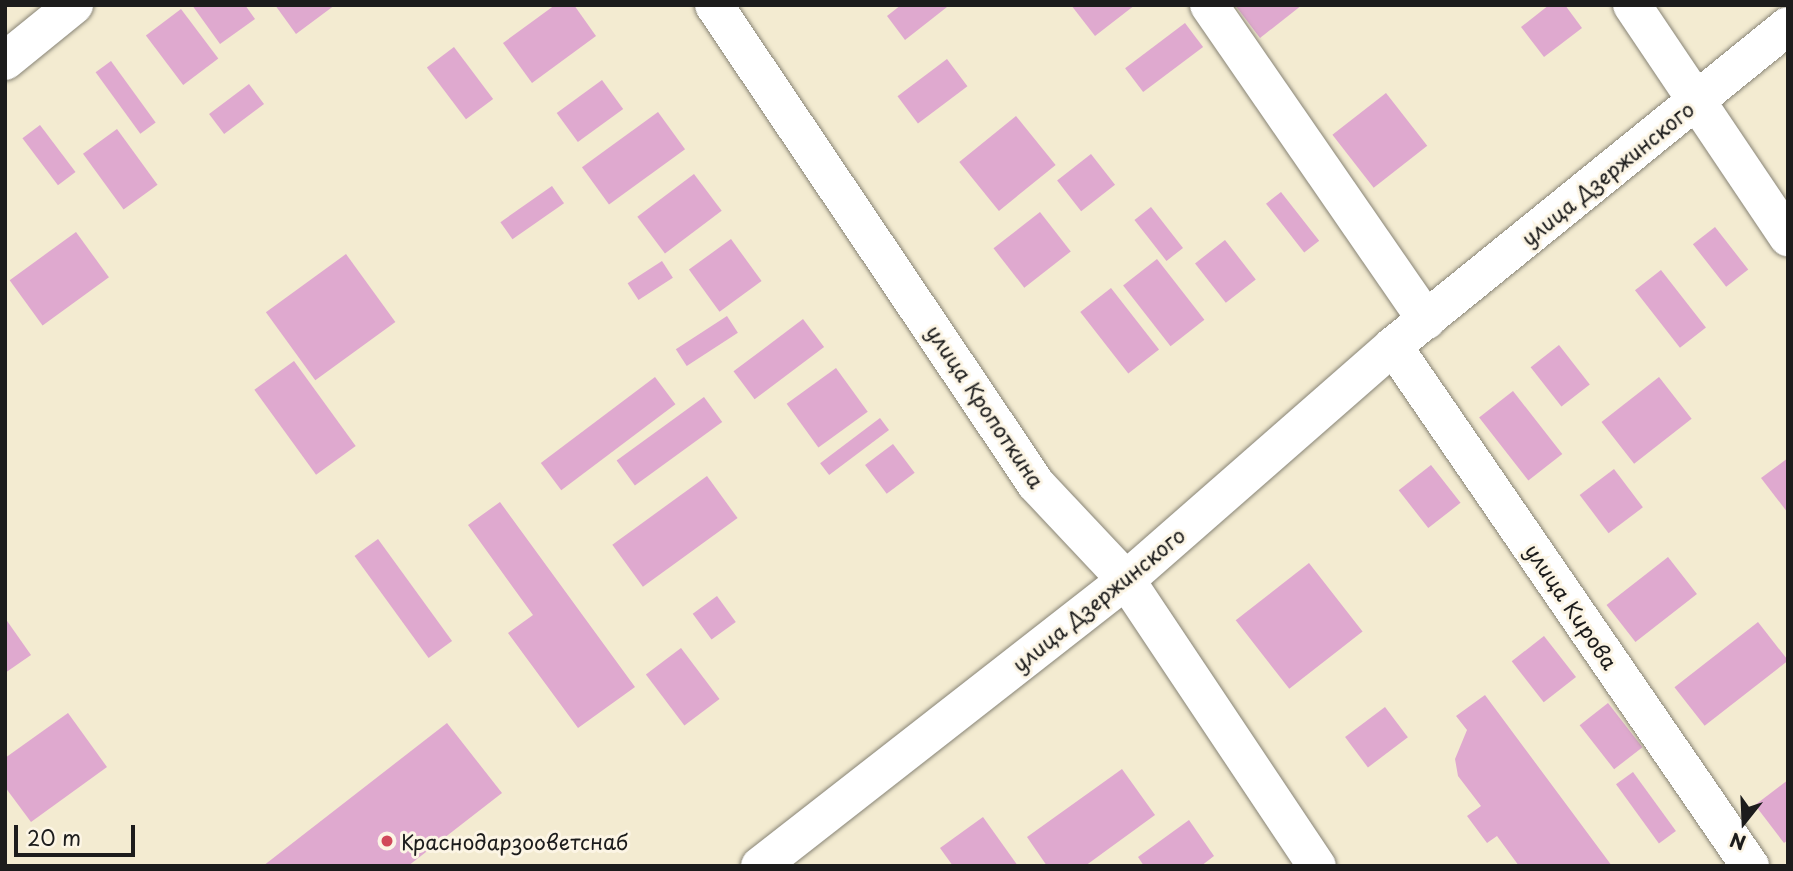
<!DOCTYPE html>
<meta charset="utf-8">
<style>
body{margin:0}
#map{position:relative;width:1793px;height:871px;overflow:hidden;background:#f3ebd1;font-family:"Playpen Sans",sans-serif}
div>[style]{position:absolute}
.building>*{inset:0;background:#dfa9cf;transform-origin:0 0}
.roads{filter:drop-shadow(0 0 2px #888476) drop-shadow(0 0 2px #888476)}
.street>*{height:38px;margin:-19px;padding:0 19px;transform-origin:19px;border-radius:19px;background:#fff}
.secondary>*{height:38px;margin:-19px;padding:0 19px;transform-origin:19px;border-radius:19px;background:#fff}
.dots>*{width:19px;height:19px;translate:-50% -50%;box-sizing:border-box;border:4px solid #fcf5e5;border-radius:50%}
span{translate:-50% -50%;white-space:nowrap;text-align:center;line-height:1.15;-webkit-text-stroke:6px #fcf5e5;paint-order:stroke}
.street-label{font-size:21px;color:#1c1c1c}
.poi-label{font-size:21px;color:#1c1c1c}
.left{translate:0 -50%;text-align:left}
.frame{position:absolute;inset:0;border:7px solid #1c1c1c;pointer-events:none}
.north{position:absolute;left:1709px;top:787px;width:70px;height:70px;-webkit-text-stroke:5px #fcf5e5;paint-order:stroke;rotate:198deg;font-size:19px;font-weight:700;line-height:28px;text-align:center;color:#1c1c1c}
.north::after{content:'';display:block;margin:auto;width:24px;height:32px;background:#1c1c1c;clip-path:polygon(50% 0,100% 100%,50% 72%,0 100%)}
.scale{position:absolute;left:14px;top:825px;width:121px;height:32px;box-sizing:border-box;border:4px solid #1c1c1c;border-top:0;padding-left:9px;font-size:21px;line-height:24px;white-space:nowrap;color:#1c1c1c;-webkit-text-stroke:5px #fcf5e5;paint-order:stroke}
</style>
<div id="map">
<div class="building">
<div style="clip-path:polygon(192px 5px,245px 5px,255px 19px,220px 44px)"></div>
<div style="clip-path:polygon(275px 5px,335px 5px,296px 34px)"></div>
<div style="clip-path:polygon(555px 5px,574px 5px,596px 36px,532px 83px,503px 43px)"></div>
<div style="clip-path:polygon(901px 5px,946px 5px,947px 7px,905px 40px,887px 16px)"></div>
<div style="clip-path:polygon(1071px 5px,1135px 5px,1095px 36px)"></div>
<div style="clip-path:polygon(1235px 5px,1302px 5px,1260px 38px)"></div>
<div style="clip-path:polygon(1549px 5px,1565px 5px,1582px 28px,1544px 57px,1521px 27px)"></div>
<div style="left:181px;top:9px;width:62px;height:44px;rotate:53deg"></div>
<div style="left:1185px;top:23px;width:30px;height:75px;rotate:53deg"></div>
<div style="left:454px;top:47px;width:65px;height:34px;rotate:53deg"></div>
<div style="left:947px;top:59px;width:34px;height:62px;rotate:53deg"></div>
<div style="left:111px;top:61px;width:76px;height:19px;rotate:54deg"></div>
<div style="left:602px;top:80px;width:36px;height:56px;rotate:54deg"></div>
<div style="left:249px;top:84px;width:25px;height:50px;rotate:53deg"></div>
<div style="left:1386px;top:93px;width:67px;height:68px;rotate:52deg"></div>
<div style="left:658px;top:112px;width:46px;height:94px;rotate:54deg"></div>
<div style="left:1016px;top:116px;width:63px;height:73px;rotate:51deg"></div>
<div style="left:40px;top:125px;width:59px;height:22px;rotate:53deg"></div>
<div style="left:117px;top:129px;width:69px;height:42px;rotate:54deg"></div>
<div style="left:1091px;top:154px;width:39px;height:43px;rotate:52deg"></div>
<div style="left:694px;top:174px;width:46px;height:71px;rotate:53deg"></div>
<div style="left:552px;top:186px;width:21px;height:63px;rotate:55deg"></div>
<div style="left:1281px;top:192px;width:62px;height:19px;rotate:52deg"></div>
<div style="left:1151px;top:207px;width:52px;height:21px;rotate:52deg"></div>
<div style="left:1040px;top:212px;width:50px;height:59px;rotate:52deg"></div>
<div style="left:1715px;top:227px;width:54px;height:28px;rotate:52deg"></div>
<div style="left:76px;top:232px;width:56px;height:82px;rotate:54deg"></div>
<div style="left:731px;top:239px;width:52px;height:52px;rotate:54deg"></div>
<div style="left:1225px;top:240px;width:50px;height:38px;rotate:52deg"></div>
<div style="left:346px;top:254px;width:84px;height:99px;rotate:54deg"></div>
<div style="left:1157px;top:259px;width:77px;height:43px;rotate:52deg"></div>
<div style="left:662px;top:261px;width:20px;height:41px;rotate:57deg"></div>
<div style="left:1661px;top:270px;width:73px;height:33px;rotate:52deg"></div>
<div style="left:1111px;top:288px;width:78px;height:39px;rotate:52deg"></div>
<div style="left:727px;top:316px;width:20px;height:61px;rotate:57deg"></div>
<div style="left:803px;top:319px;width:35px;height:87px;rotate:53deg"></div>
<div style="left:1559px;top:345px;width:50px;height:36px;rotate:52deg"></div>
<div style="left:294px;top:361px;width:105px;height:49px;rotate:54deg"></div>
<div style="left:836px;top:368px;width:54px;height:61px;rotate:54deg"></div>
<div style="left:655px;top:377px;width:34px;height:143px;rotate:53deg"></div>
<div style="left:1659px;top:377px;width:53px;height:73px;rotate:52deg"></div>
<div style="left:1513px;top:391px;width:80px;height:43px;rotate:52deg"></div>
<div style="left:704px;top:397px;width:31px;height:108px;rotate:54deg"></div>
<div style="left:880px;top:418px;width:15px;height:75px;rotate:53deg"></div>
<div style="left:893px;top:444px;width:36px;height:35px;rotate:53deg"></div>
<div style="clip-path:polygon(1788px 458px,1788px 513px,1761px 478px)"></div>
<div style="left:1431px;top:465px;width:48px;height:41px;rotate:52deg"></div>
<div style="left:1614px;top:469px;width:48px;height:43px;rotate:53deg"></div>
<div style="left:707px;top:476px;width:52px;height:117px;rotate:54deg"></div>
<div style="clip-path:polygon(500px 502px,635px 687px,578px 728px,508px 633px,533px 615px,468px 525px)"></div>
<div style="left:378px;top:539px;width:126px;height:29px;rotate:54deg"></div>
<div style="left:1668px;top:557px;width:47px;height:78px;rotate:52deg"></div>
<div style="left:1309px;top:563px;width:87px;height:93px;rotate:52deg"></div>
<div style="left:717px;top:596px;width:32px;height:30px;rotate:54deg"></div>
<div style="clip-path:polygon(5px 618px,31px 655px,5px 673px)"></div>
<div style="left:1758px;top:622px;width:49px;height:106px;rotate:52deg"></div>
<div style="left:1544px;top:636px;width:52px;height:41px;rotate:52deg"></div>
<div style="left:681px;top:648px;width:64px;height:44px;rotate:53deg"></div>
<div style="clip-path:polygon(1485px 695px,1612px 866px,1519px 866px,1497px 836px,1487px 843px,1467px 816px,1481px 806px,1458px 776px,1455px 759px,1467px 730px,1456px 716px)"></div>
<div style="left:1608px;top:703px;width:56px;height:36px;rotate:52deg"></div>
<div style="left:1385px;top:707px;width:38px;height:50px;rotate:53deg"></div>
<div style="clip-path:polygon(68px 713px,107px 767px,31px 822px,5px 787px,5px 758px)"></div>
<div style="clip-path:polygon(447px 723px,502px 793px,408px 866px,263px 866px)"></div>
<div style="clip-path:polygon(1122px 769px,1155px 815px,1085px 866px,1047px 866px,1027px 837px)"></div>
<div style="left:1633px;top:772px;width:73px;height:21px;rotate:54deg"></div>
<div style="clip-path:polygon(1788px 780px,1788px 840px,1784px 843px,1755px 805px)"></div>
<div style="clip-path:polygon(983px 817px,1018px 866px,953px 866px,940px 848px)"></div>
<div style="clip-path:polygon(1189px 820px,1214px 856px,1201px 866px,1144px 866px,1138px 857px)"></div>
</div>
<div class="roads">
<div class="street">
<div style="left:1209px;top:5px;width:383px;rotate:55.4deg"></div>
<div style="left:1632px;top:5px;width:280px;rotate:56.1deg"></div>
<div style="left:5px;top:61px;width:89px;rotate:-39.1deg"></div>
<div style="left:1393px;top:346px;width:631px;rotate:55.53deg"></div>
<div style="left:760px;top:866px;width:464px;rotate:-38deg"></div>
<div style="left:1126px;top:580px;width:355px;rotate:-41.2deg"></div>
<div style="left:1393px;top:346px;width:508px;rotate:-39.01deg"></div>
</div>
<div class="secondary">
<div style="left:714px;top:5px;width:577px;rotate:56.09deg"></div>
<div style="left:1036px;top:484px;width:132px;rotate:46.8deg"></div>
<div style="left:1126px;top:580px;width:344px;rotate:56.3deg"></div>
</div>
</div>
<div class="dots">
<div style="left:387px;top:841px;background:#d1495b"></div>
</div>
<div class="street-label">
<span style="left:1607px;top:173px;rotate:-39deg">улица Дзержинского</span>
<span style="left:986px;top:406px;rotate:56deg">улица Кропоткина</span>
<span style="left:1098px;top:599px;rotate:-39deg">улица Дзержинского</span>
<span style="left:1572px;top:606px;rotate:56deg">улица Кирова</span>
</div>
<div class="poi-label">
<span class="left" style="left:401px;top:841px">Краснодарзооветснаб</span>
</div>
<div class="frame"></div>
<div class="north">N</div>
<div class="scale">20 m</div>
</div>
